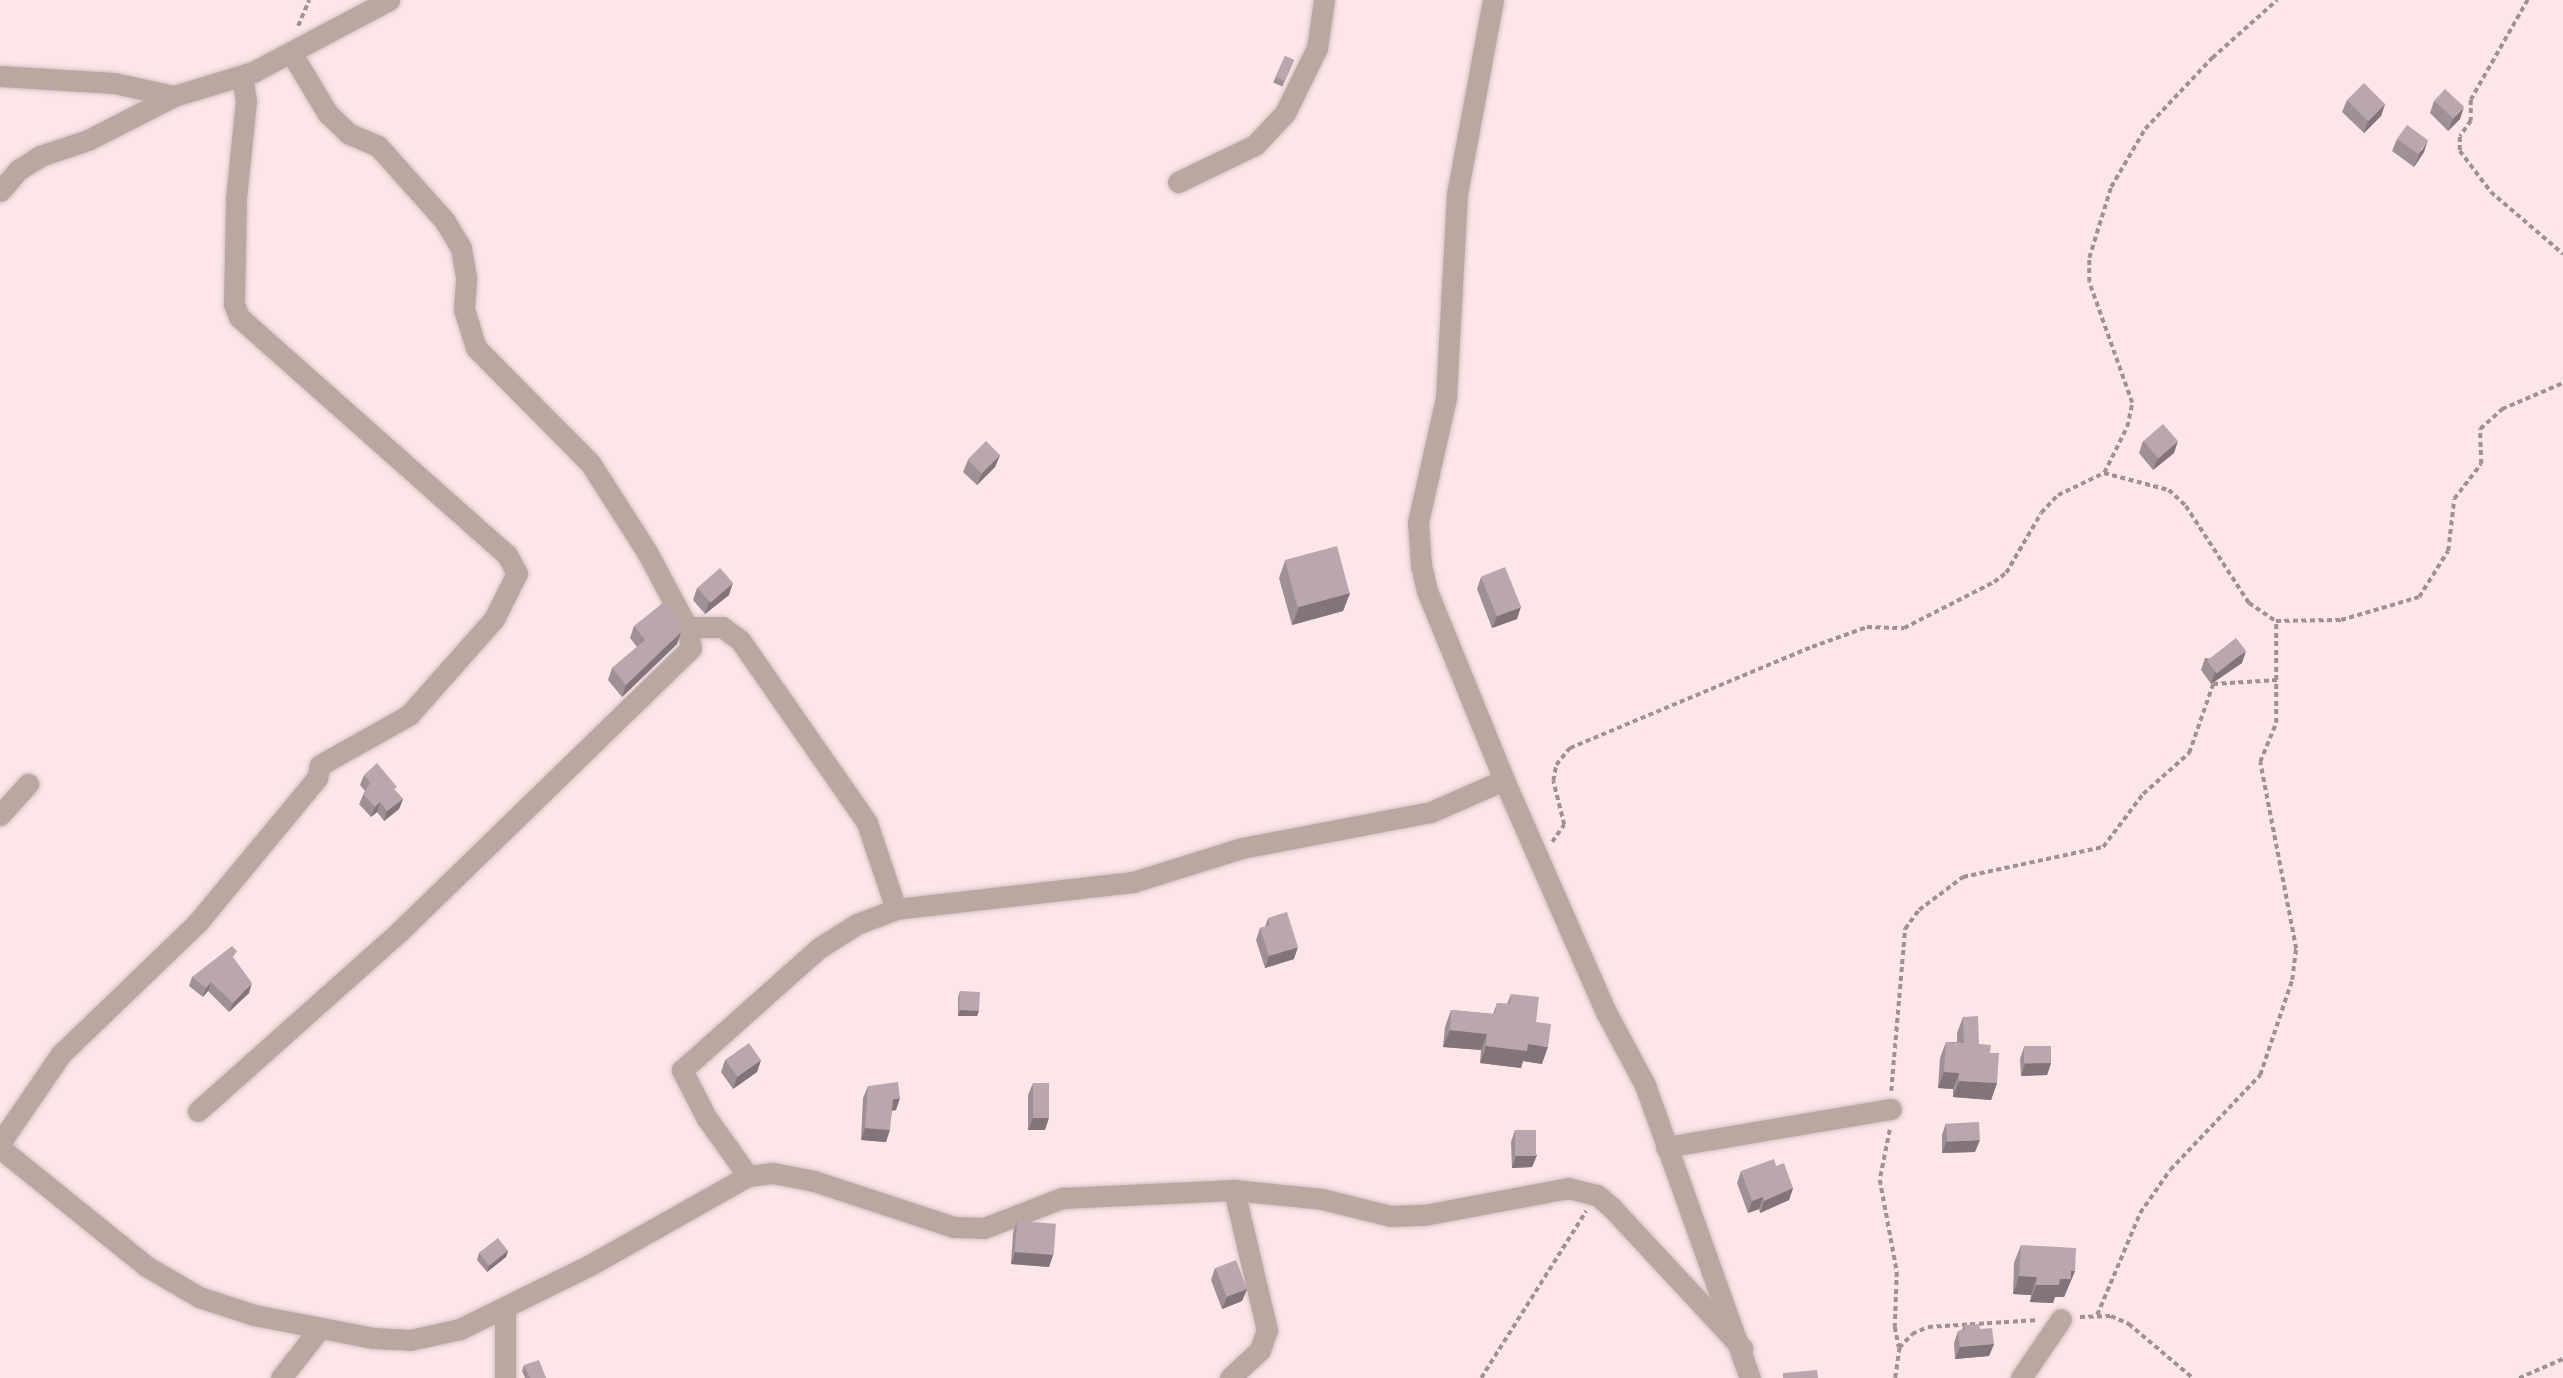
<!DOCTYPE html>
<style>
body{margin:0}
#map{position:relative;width:2563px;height:1378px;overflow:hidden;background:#fce6e8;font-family:"Asap Condensed",sans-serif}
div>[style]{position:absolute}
.path>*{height:3.5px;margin-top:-1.75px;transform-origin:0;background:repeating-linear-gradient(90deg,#a09092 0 5px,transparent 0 8.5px)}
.roads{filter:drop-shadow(0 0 2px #d5c2c4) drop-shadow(0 0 2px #d5c2c4)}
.minor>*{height:21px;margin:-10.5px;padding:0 10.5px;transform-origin:10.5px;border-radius:10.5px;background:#b9a7a2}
.wall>*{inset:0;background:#9f8f96;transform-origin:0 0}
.shaded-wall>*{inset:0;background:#82747a}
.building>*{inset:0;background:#b9a6af;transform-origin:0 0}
span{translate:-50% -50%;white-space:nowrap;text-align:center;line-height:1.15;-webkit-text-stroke:5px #fff;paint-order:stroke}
</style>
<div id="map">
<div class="path">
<div style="left:2528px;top:0;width:115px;rotate:119.7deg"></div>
<div style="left:2471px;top:100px;width:21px;rotate:90deg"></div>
<div style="left:2471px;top:121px;width:19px;rotate:125deg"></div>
<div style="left:2460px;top:137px;width:14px;rotate:90deg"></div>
<div style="left:2460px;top:151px;width:51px;rotate:52.9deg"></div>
<div style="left:2491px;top:192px;width:95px;rotate:40.7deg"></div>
<div style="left:298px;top:26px;width:28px;rotate:-67deg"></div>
<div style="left:2104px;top:473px;width:51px;rotate:-63.4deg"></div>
<div style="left:2127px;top:427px;width:25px;rotate:-78deg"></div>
<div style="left:2132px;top:403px;width:128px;rotate:-109.6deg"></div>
<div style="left:2089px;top:282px;width:24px;rotate:-90deg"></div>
<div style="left:2089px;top:258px;width:74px;rotate:-72.8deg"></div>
<div style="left:2111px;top:187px;width:67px;rotate:-59.6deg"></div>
<div style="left:2145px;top:129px;width:98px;rotate:-46.7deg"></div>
<div style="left:2212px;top:58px;width:87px;rotate:-41.7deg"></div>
<div style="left:1552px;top:842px;width:21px;rotate:-55deg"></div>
<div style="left:1564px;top:825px;width:45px;rotate:-104deg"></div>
<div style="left:1553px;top:781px;width:16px;rotate:-79deg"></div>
<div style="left:1556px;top:765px;width:22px;rotate:-51deg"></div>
<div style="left:1570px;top:748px;width:262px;rotate:-22.7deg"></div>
<div style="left:1812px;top:647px;width:59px;rotate:-20deg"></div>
<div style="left:1867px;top:627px;width:37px;rotate:2deg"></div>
<div style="left:1904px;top:628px;width:101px;rotate:-27.1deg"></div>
<div style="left:1994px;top:582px;width:15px;rotate:-37deg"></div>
<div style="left:2006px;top:573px;width:69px;rotate:-59.7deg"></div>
<div style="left:2041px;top:513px;width:25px;rotate:-47deg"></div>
<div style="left:2058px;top:495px;width:51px;rotate:-25.6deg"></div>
<div style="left:2104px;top:473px;width:67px;rotate:14.7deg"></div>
<div style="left:2169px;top:490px;width:23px;rotate:43deg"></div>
<div style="left:2186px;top:506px;width:116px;rotate:57deg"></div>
<div style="left:2249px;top:603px;width:32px;rotate:34deg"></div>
<div style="left:2276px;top:621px;width:65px;rotate:-0.9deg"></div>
<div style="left:2341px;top:620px;width:81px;rotate:-16.4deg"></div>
<div style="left:2419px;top:597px;width:54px;rotate:-57.8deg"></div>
<div style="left:2448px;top:551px;width:52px;rotate:-83.4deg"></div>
<div style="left:2454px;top:499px;width:44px;rotate:-52.4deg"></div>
<div style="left:2481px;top:464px;width:35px;rotate:-92deg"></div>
<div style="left:2480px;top:429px;width:30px;rotate:-42deg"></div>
<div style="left:2502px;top:409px;width:66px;rotate:-23.1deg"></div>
<div style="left:1891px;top:1091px;width:163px;rotate:-85.1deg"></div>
<div style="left:1905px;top:929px;width:24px;rotate:-54deg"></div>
<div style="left:1919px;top:910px;width:55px;rotate:-36.9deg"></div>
<div style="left:1963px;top:877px;width:143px;rotate:-12.1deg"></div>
<div style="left:2103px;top:847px;width:66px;rotate:-53deg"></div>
<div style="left:2143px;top:794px;width:62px;rotate:-41.7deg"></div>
<div style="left:2189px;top:753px;width:73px;rotate:-70.8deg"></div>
<div style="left:2213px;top:684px;width:65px;rotate:-3.5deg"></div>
<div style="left:1890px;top:1130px;width:51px;rotate:101.3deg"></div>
<div style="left:1880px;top:1180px;width:94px;rotate:79.5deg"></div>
<div style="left:1897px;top:1272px;width:55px;rotate:92.1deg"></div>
<div style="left:1895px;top:1327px;width:21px;rotate:79deg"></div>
<div style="left:2097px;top:1315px;width:111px;rotate:-67.1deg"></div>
<div style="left:2140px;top:1213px;width:52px;rotate:-55.1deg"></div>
<div style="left:2170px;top:1170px;width:131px;rotate:-46.5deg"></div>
<div style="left:2260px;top:1075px;width:100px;rotate:-71.4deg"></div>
<div style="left:2292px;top:980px;width:31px;rotate:-83deg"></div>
<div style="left:2296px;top:949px;width:190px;rotate:-100.9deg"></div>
<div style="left:2260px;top:762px;width:42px;rotate:-67.7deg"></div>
<div style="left:2276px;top:723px;width:102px;rotate:-90deg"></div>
<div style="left:2080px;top:1317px;width:31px;rotate:-2deg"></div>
<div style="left:2111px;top:1316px;width:20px;rotate:24deg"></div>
<div style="left:2129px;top:1324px;width:84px;rotate:40.2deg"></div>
<div style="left:1481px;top:1378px;width:197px;rotate:-57.8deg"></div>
<div style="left:1895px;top:1378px;width:30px;rotate:-82deg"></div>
<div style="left:1899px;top:1348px;width:19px;rotate:-47deg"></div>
<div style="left:1912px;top:1334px;width:17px;rotate:-24deg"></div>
<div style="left:1928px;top:1327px;width:110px;rotate:-3.6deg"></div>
<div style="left:2519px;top:1378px;width:48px;rotate:-23.4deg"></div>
</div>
<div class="roads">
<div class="minor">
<div style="left:1493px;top:0;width:197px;rotate:100.5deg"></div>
<div style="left:1457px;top:194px;width:204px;rotate:93.1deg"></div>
<div style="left:1446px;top:398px;width:127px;rotate:102.7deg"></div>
<div style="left:1418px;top:522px;width:43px;rotate:86deg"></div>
<div style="left:1421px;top:565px;width:27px;rotate:77deg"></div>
<div style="left:1427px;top:591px;width:204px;rotate:67.8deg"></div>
<div style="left:1504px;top:780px;width:253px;rotate:66.3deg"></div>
<div style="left:1606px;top:1012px;width:83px;rotate:61.9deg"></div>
<div style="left:1645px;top:1085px;width:311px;rotate:70.3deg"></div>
<div style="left:0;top:76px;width:114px;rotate:3.5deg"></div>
<div style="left:114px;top:83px;width:61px;rotate:12.2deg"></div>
<div style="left:1178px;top:182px;width:85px;rotate:-25.7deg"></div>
<div style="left:1255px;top:145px;width:44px;rotate:-46.8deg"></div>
<div style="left:1285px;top:113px;width:72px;rotate:-63.8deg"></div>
<div style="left:1317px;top:48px;width:49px;rotate:-81.7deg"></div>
<div style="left:0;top:191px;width:28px;rotate:-49deg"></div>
<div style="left:18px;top:170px;width:26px;rotate:-32deg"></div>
<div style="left:40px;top:156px;width:51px;rotate:-18.4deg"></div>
<div style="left:88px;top:140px;width:97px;rotate:-27.1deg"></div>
<div style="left:174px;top:96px;width:83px;rotate:-16.9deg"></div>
<div style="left:253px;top:72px;width:154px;rotate:-27.9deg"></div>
<div style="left:687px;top:627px;width:35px"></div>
<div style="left:722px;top:627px;width:22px;rotate:36deg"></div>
<div style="left:740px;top:640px;width:223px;rotate:55.2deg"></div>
<div style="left:867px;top:823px;width:91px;rotate:71.4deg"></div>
<div style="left:0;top:815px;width:42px;rotate:-47.9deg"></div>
<div style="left:198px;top:1111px;width:271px;rotate:-41.7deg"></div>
<div style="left:400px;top:931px;width:406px;rotate:-44.2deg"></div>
<div style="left:691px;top:648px;width:21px;rotate:-101deg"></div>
<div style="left:687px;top:627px;width:85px;rotate:-118.1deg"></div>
<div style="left:647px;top:552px;width:106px;rotate:-122.6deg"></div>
<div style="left:590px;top:463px;width:162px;rotate:-134.7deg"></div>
<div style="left:476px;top:348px;width:41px;rotate:-107.1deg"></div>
<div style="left:464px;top:309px;width:32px;rotate:-86deg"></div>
<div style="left:466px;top:277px;width:29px;rotate:-100deg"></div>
<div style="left:461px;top:248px;width:31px;rotate:-121deg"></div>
<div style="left:445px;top:221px;width:101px;rotate:-131.8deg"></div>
<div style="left:378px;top:146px;width:33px;rotate:-157deg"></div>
<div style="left:348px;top:133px;width:28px;rotate:-136deg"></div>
<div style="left:328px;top:114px;width:70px;rotate:-121deg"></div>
<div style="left:0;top:1143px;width:108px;rotate:-55.6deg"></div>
<div style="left:61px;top:1054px;width:190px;rotate:-43.9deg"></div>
<div style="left:198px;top:922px;width:187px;rotate:-50.4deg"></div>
<div style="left:317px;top:778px;width:13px;rotate:-77deg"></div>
<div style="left:320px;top:765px;width:102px;rotate:-29.3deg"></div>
<div style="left:409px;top:715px;width:128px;rotate:-48.5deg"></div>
<div style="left:494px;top:619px;width:51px;rotate:-63.4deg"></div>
<div style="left:517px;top:573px;width:21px;rotate:-119deg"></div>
<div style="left:507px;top:555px;width:358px;rotate:-138.4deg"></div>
<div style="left:239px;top:317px;width:14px;rotate:-111deg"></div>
<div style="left:234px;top:304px;width:105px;rotate:-88.9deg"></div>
<div style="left:236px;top:199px;width:99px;rotate:-84.2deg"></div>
<div style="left:246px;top:101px;width:25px;rotate:-99deg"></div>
<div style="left:1666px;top:1147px;width:228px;rotate:-9.6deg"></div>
<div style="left:0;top:1148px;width:188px;rotate:38.9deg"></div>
<div style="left:146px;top:1266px;width:61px;rotate:30.3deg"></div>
<div style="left:199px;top:1297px;width:58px;rotate:18.1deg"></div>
<div style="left:254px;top:1315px;width:122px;rotate:10.9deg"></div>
<div style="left:374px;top:1338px;width:36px;rotate:3deg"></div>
<div style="left:410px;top:1340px;width:51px;rotate:-12.4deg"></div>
<div style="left:460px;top:1329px;width:145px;rotate:-26.2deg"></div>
<div style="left:590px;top:1265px;width:181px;rotate:-29.4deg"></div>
<div style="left:748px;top:1176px;width:25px;rotate:-7deg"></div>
<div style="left:773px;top:1173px;width:42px;rotate:11deg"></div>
<div style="left:814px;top:1181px;width:147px;rotate:18.2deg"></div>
<div style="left:954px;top:1227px;width:30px;rotate:2deg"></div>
<div style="left:984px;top:1228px;width:84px;rotate:-21deg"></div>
<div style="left:1062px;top:1198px;width:172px;rotate:-2.7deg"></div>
<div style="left:1234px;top:1190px;width:88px;rotate:5.8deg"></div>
<div style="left:1322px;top:1199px;width:70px;rotate:14deg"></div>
<div style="left:1390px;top:1216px;width:34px;rotate:-2deg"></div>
<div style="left:1424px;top:1215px;width:147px;rotate:-10.6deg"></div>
<div style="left:1568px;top:1188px;width:30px;rotate:14deg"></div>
<div style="left:1597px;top:1195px;width:21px;rotate:41deg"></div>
<div style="left:1613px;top:1209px;width:190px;rotate:47.1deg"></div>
<div style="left:748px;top:1176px;width:72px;rotate:-125.4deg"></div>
<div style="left:706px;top:1117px;width:53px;rotate:-117.1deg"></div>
<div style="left:682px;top:1070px;width:183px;rotate:-41.7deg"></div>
<div style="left:819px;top:948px;width:45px;rotate:-32.3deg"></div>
<div style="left:857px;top:924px;width:42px;rotate:-21deg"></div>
<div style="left:896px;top:909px;width:239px;rotate:-6.5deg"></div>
<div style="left:1133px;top:882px;width:114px;rotate:-17.3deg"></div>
<div style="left:1242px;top:848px;width:192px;rotate:-10.8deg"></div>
<div style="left:1431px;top:812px;width:80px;rotate:-23.7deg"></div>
<div style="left:281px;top:1378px;width:63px;rotate:-52deg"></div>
<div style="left:505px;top:1378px;width:70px;rotate:-90deg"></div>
<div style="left:1230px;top:1378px;width:41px;rotate:-43deg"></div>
<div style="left:1260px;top:1350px;width:21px;rotate:-71deg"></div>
<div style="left:1267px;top:1330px;width:144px;rotate:-103.3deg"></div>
<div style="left:2021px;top:1378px;width:71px;rotate:-55.9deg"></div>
</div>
</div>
<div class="wall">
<div style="left:1285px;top:56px;width:10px;height:29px;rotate:24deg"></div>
<div style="clip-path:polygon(2347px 100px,2385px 104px,2381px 116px,2364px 133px,2342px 112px)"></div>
<div style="clip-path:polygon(2434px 101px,2460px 119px,2448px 131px,2430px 113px)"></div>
<div style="clip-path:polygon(2397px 139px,2424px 152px,2414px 167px,2392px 151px)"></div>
<div style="clip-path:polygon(2143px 441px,2174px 453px,2153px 470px,2139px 453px)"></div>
<div style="clip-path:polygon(1000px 455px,995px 467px,977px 485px,963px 472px,968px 460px)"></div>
<div style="clip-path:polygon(1285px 561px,1350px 593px,1343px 611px,1292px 625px,1279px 578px)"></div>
<div style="clip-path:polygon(1481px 577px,1517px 619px,1492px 628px,1477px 589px)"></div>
<div style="clip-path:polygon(697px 588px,729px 595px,705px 614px,693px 600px)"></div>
<div style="clip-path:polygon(634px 626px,677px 644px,622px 697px,608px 680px,612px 668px,637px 647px,630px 638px)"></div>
<div style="clip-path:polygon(2205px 658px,2242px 663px,2211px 684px,2201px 670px)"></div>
<div style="clip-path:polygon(364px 775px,396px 791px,403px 799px,399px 809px,384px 821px,377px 812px,371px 817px,359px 804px,365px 791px,360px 785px)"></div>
<div style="clip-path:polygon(1268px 918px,1294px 959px,1265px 968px,1256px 940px,1260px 928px,1265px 927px)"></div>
<div style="clip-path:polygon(234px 959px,249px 993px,229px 1012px,208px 991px,203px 997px,189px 986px,192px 977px)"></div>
<div style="clip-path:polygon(960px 991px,979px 1010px,977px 1016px,958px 1016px,958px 998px)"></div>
<div style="clip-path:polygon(1511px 994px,1536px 1022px,1542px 1064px,1523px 1061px,1521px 1068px,1480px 1063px,1481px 1050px,1443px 1047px,1445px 1027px,1451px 1010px,1493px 1014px,1497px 1003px,1507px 1004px)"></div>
<div style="clip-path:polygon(1963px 1017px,1979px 1044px,1990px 1053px,1997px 1083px,1991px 1100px,1953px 1097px,1953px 1089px,1938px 1088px,1940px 1058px,1946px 1042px,1957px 1042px,1957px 1033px)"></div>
<div style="clip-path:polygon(2024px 1047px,2051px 1063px,2047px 1075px,2021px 1076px,2020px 1059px)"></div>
<div style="clip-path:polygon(725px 1060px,761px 1060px,757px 1072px,733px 1089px,721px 1072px)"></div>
<div style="clip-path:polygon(1033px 1083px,1045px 1130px,1028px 1130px,1028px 1095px)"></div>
<div style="clip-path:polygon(868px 1086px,896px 1110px,892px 1111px,886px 1142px,861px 1140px,863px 1098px)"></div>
<div style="clip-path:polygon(1946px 1123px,1975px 1152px,1942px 1153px,1942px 1135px)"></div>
<div style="clip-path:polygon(1515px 1130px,1537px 1155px,1532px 1167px,1512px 1168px,1511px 1142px)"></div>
<div style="clip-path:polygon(1776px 1166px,1793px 1188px,1789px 1200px,1760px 1213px,1759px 1209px,1748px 1213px,1737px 1183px,1741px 1171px)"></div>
<div style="clip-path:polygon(1017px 1221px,1053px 1255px,1049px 1267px,1011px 1264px,1013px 1233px)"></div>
<div style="clip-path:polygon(2021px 1245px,2075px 1271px,2064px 1297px,2055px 1297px,2053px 1303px,2030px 1302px,2031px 1295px,2013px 1294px,2014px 1263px)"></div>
<div style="clip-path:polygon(508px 1251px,506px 1257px,487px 1272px,477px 1260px,479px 1253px)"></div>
<div style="clip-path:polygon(1215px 1268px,1247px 1289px,1242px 1301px,1222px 1309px,1211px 1280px)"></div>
<div style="clip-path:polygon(1964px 1325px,1980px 1329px,1994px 1344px,1989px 1356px,1955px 1359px,1954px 1343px,1958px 1331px,1962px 1330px)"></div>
<div style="clip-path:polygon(524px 1365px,546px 1378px,525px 1378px,522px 1371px)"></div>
</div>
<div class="shaded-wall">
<div style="clip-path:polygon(2385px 104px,2381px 116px,2364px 133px,2368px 121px)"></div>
<div style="clip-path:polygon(2464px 107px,2460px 119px,2448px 131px,2453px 119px)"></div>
<div style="clip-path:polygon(2428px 140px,2424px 152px,2414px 167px,2419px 155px)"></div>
<div style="clip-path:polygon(2178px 441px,2174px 453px,2153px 470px,2158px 458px)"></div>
<div style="clip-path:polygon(1000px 455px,995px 467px,977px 485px,982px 473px)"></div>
<div style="clip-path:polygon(733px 583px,729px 595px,705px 614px,709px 602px)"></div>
<div style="clip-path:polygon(1350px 593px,1343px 611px,1292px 625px,1299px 607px)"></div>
<div style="clip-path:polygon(1521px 607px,1517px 619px,1492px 628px,1497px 616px)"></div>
<div style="clip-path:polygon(681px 632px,677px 644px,622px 697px,626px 685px)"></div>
<div style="clip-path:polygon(2246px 651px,2242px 663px,2211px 684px,2215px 672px)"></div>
<div style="clip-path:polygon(403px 799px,399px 809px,384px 821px,387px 811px)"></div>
<div style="clip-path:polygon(380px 802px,377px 812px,371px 817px,375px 807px)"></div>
<div style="clip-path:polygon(1298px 947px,1294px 959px,1265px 968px,1269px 956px)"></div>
<div style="clip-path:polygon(211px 982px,208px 991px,203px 997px,206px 988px)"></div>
<div style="clip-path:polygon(252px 983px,249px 993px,229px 1012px,233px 1003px)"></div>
<div style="clip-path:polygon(960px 1010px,979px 1010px,977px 1016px,958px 1016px)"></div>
<div style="clip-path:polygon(1450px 1030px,1487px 1034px,1481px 1050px,1443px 1047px)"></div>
<div style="clip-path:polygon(1528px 1044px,1548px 1047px,1542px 1064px,1523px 1061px,1521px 1068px,1480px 1063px,1486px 1046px)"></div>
<div style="clip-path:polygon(761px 1060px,757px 1072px,733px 1089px,737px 1077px)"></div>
<div style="clip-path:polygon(2051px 1063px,2047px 1075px,2021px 1076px,2025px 1064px)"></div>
<div style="clip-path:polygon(1944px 1072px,1959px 1073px,1953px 1089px,1938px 1088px)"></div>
<div style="clip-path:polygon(1959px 1081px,1997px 1083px,1991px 1100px,1953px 1097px)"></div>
<div style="clip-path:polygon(900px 1098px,896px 1110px,888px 1111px,893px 1099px)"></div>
<div style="clip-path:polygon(1033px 1118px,1049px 1118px,1045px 1130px,1028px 1130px)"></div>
<div style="clip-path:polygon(865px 1128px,890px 1130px,886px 1142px,861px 1140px)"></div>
<div style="clip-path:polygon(1980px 1140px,1975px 1152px,1942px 1153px,1947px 1141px)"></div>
<div style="clip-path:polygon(1537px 1155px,1532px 1167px,1512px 1168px,1516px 1156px)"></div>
<div style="clip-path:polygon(1793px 1188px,1789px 1200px,1760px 1213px,1764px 1201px)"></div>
<div style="clip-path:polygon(1763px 1197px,1759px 1209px,1748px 1213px,1752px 1201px)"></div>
<div style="clip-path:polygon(508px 1251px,506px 1257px,487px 1272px,489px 1266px)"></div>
<div style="clip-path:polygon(1015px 1252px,1053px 1255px,1049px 1267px,1011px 1264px)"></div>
<div style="clip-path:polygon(2071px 1271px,2075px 1271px,2064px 1297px,2055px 1297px,2053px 1303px,2030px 1302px,2036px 1285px,2060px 1279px)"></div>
<div style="clip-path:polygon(2019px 1276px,2037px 1277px,2031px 1295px,2013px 1294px)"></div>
<div style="clip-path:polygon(1247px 1289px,1242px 1301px,1222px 1309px,1227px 1297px)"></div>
<div style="clip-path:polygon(1994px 1344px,1989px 1356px,1955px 1359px,1960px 1347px)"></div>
</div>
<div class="building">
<div style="left:1285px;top:56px;width:10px;height:23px;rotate:24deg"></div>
<div style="left:2364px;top:83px;width:30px;height:24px;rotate:45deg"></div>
<div style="left:2445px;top:89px;width:26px;height:16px;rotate:43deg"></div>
<div style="left:2407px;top:125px;width:26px;height:17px;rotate:36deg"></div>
<div style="left:2163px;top:424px;width:23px;height:26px;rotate:49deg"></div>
<div style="left:986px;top:441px;width:20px;height:26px;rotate:45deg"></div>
<div style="left:1337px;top:546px;width:49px;height:54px;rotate:75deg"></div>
<div style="left:1505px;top:567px;width:43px;height:26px;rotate:68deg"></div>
<div style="left:720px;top:568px;width:20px;height:30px;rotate:49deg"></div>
<div style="clip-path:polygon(664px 602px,679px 621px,681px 632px,626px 685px,612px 668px,645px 640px,634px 626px)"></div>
<div style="left:2236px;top:638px;width:16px;height:37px;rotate:52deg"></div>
<div style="clip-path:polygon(377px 763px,397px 787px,394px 789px,403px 799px,387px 811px,380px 802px,375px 807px,363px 794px,370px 783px,364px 775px)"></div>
<div style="clip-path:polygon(1287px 912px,1298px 947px,1269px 956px,1260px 928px,1270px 925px,1268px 918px)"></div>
<div style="clip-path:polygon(232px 946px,237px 951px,233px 957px,252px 983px,233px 1003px,211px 982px,206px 988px,192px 977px)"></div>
<div style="left:960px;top:991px;width:20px;height:19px;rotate:3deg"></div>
<div style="clip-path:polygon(1511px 994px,1539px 997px,1536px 1022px,1551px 1024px,1548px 1047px,1528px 1044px,1527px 1051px,1486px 1046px,1487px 1034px,1450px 1030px,1451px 1010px,1495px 1014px,1497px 1003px,1510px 1004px)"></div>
<div style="clip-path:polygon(1978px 1016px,1979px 1044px,1991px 1045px,1990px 1053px,1999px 1053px,1997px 1083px,1959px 1081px,1959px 1073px,1944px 1072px,1946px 1042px,1964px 1043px,1963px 1017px)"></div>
<div style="left:749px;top:1043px;width:21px;height:29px;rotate:55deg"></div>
<div style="left:2051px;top:1046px;width:17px;height:27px;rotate:90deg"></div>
<div style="clip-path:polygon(898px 1082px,900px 1098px,893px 1099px,890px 1130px,865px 1128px,868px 1086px)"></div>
<div style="left:1033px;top:1083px;width:16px;height:35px"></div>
<div style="left:1979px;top:1122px;width:18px;height:33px;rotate:87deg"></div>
<div style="left:1515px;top:1130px;width:21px;height:26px"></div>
<div style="clip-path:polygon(1774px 1159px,1776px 1166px,1784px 1163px,1793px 1188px,1764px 1201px,1763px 1197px,1752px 1201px,1741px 1171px)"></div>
<div style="left:1017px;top:1221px;width:39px;height:31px;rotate:4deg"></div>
<div style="left:498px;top:1238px;width:16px;height:24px;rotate:52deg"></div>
<div style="clip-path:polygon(2021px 1245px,2076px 1248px,2075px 1271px,2071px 1271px,2071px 1279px,2060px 1279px,2059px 1285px,2036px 1285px,2037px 1277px,2019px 1276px)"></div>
<div style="left:1236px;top:1260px;width:31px;height:22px;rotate:69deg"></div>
<div style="clip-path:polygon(1979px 1324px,1980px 1329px,1992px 1328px,1994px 1344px,1960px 1347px,1958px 1331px,1965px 1330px,1964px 1325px)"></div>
<div style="clip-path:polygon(539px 1360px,546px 1378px,530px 1378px,524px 1365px)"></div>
<div style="clip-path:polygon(1817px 1370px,1818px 1378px,1783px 1378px,1783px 1373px)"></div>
</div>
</div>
